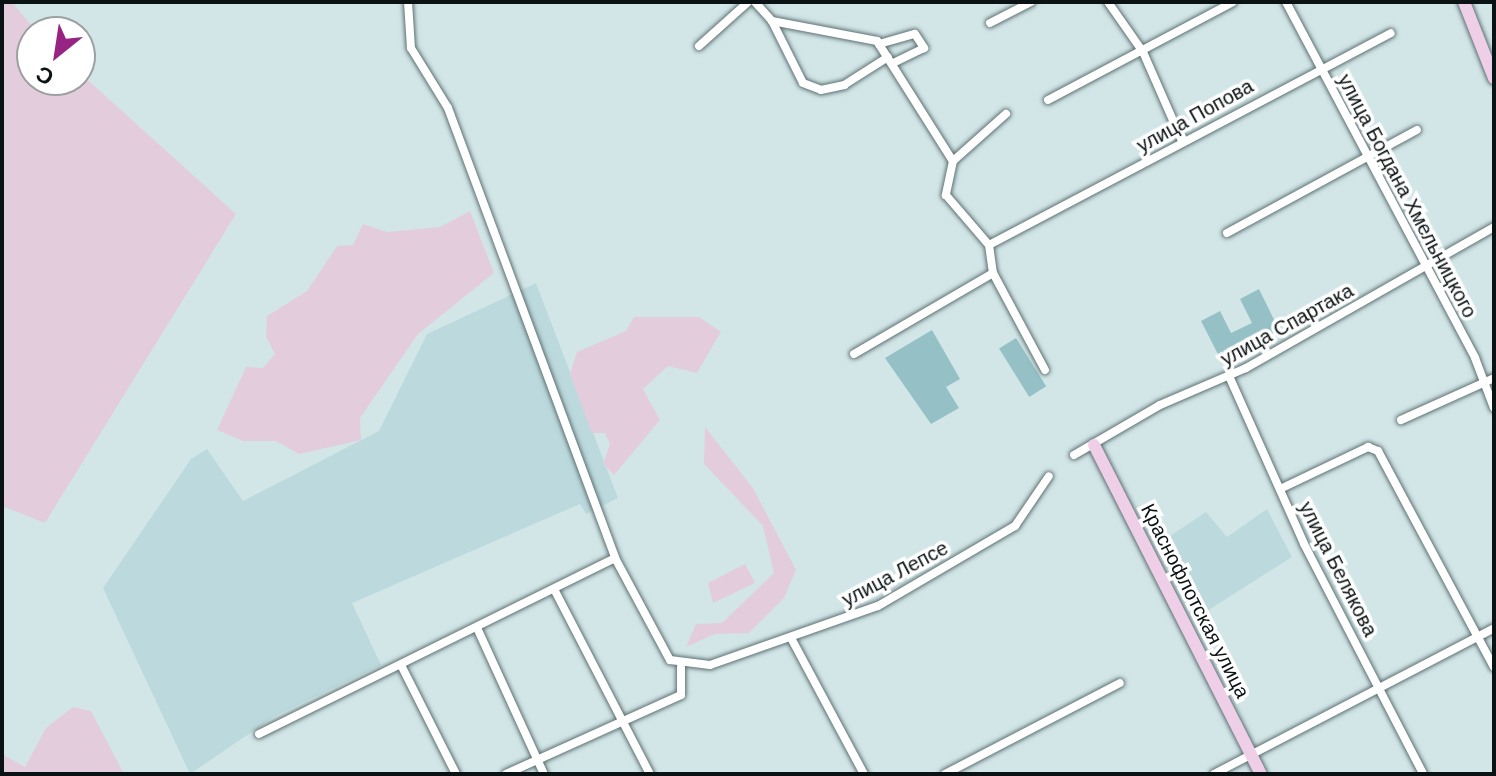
<!DOCTYPE html>
<meta charset="utf-8">
<style>
body{margin:0}
#map{position:relative;width:1496px;height:776px;overflow:hidden;background:#d2e6e8;font-family:"DM Sans",sans-serif}
div>[style]{position:absolute}
.built>*{inset:0;background:#bcdadd}
.green>*{inset:0;background:#e3cddc}
.building>*{inset:0;background:#95c1c6;transform-origin:0 0}
.roads{filter:drop-shadow(0 0 2px #5f7173) drop-shadow(0 0 2px #5f7173)}
.street>*{height:8px;margin:-4px;padding:0 4px;transform-origin:4px;border-radius:4px;background:#fff}
.secondary>*{height:12px;margin:-6px;padding:0 6px;transform-origin:6px;border-radius:6px;background:#efcee8}
span{translate:-50% -50%;white-space:nowrap;text-align:center;line-height:1.15;-webkit-text-stroke:7px #fff;paint-order:stroke}
.street-label{font-size:20px;color:#0b1213}
.frame{position:absolute;inset:0;border:4px solid #0b1213;pointer-events:none}
.north{position:absolute;left:16px;top:16px;width:80px;height:80px;box-sizing:border-box;background:#fff;border:2px solid #9da0a1;border-radius:50%;rotate:210deg;font-size:22px;font-weight:700;line-height:32px;text-align:center;color:#0b1213}
.north::after{content:'';display:block;margin:auto;width:28px;height:36px;background:#972482;clip-path:polygon(50% 0,100% 100%,50% 72%,0 100%)}
</style>
<div id="map">
<div class="built">
<div style="clip-path:polygon(536px 283px,618px 498px,586px 514px,580px 504px,352px 603px,381px 665px,275px 716px,190px 774px,103px 588px,191px 459px,207px 449px,243px 501px,379px 431px,427px 334px)"></div>
<div style="clip-path:polygon(1267px 509px,1292px 557px,1196px 618px,1161px 542px,1206px 512px,1227px 537px)"></div>
</div>
<div class="green">
<div style="clip-path:polygon(2px 2px,12px 2px,37px 32px,32px 80px,80px 80px,80px 73px,236px 214px,45px 523px,2px 506px)"></div>
<div style="clip-path:polygon(470px 211px,494px 273px,418px 334px,360px 418px,361px 440px,299px 454px,276px 441px,243px 441px,217px 430px,246px 367px,263px 368px,275px 354px,266px 337px,267px 316px,307px 291px,337px 246px,353px 245px,363px 224px,387px 232px,440px 227px)"></div>
<div style="clip-path:polygon(634px 317px,699px 317px,721px 332px,697px 373px,668px 366px,643px 389px,660px 420px,614px 475px,603px 464px,610px 444px,605px 433px,592px 433px,570px 374px,577px 352px,626px 331px)"></div>
<div style="clip-path:polygon(705px 427px,753px 488px,796px 570px,784px 598px,749px 633px,715px 634px,686px 647px,696px 624px,722px 623px,774px 573px,763px 526px,704px 464px)"></div>
<div style="clip-path:polygon(745px 564px,755px 583px,713px 603px,708px 583px)"></div>
<div style="clip-path:polygon(73px 707px,91px 711px,124px 774px,2px 774px,2px 754px,25px 767px,46px 728px)"></div>
</div>
<div class="building">
<div style="clip-path:polygon(1259px 289px,1281px 334px,1223px 364px,1201px 321px,1220px 311px,1231px 333px,1252px 323px,1240px 299px)"></div>
<div style="clip-path:polygon(932px 330px,960px 379px,946px 387px,959px 408px,931px 424px,885px 358px)"></div>
<div style="left:1016px;top:338px;width:57px;height:20px;rotate:58deg"></div>
</div>
<div class="roads">
<div class="street">
<div style="left:408px;top:2px;width:46px;rotate:86.3deg"></div>
<div style="left:411px;top:48px;width:70px;rotate:58.3deg"></div>
<div style="left:448px;top:108px;width:480px;rotate:69.6deg"></div>
<div style="left:615px;top:558px;width:116px;rotate:61.7deg"></div>
<div style="left:670px;top:660px;width:40px;rotate:7.1deg"></div>
<div style="left:710px;top:665px;width:178px;rotate:-19.4deg"></div>
<div style="left:878px;top:606px;width:159px;rotate:-30.3deg"></div>
<div style="left:1015px;top:526px;width:60px;rotate:-55.8deg"></div>
<div style="left:755px;top:2px;width:25px;rotate:48deg"></div>
<div style="left:772px;top:21px;width:107px;rotate:10.8deg"></div>
<div style="left:877px;top:41px;width:142px;rotate:57.7deg"></div>
<div style="left:953px;top:161px;width:35px;rotate:102deg"></div>
<div style="left:946px;top:195px;width:66px;rotate:49.3deg"></div>
<div style="left:989px;top:245px;width:454px;rotate:-27.8deg"></div>
<div style="left:1108px;top:2px;width:61px;rotate:55deg"></div>
<div style="left:1143px;top:52px;width:97px;rotate:66.3deg"></div>
<div style="left:1286px;top:2px;width:403px;rotate:62deg"></div>
<div style="left:1475px;top:358px;width:53px;rotate:69.2deg"></div>
<div style="left:772px;top:21px;width:69px;rotate:63.4deg"></div>
<div style="left:803px;top:83px;width:19px;rotate:21deg"></div>
<div style="left:821px;top:90px;width:24px;rotate:-12deg"></div>
<div style="left:844px;top:85px;width:52px;rotate:-32.5deg"></div>
<div style="left:990px;top:23px;width:46px;rotate:-27.1deg"></div>
<div style="left:879px;top:44px;width:37px;rotate:-16deg"></div>
<div style="left:915px;top:34px;width:17px;rotate:57deg"></div>
<div style="left:924px;top:48px;width:32px;rotate:154deg"></div>
<div style="left:699px;top:46px;width:66px;rotate:-41.9deg"></div>
<div style="left:1048px;top:100px;width:209px;rotate:-27.9deg"></div>
<div style="left:953px;top:161px;width:71px;rotate:-41.6deg"></div>
<div style="left:1227px;top:233px;width:216px;rotate:-28.5deg"></div>
<div style="left:989px;top:245px;width:28px;rotate:82deg"></div>
<div style="left:993px;top:273px;width:110px;rotate:61.8deg"></div>
<div style="left:854px;top:354px;width:161px;rotate:-30.2deg"></div>
<div style="left:1229px;top:376px;width:184px;rotate:65.9deg"></div>
<div style="left:1304px;top:544px;width:259px;rotate:62.6deg"></div>
<div style="left:1401px;top:420px;width:102px;rotate:-24.3deg"></div>
<div style="left:1074px;top:455px;width:99px;rotate:-30.2deg"></div>
<div style="left:1160px;top:405px;width:94px;rotate:-23.3deg"></div>
<div style="left:1246px;top:368px;width:285px;rotate:-29.6deg"></div>
<div style="left:1280px;top:489px;width:98px;rotate:-25.5deg"></div>
<div style="left:1368px;top:447px;width:11px;rotate:22deg"></div>
<div style="left:1378px;top:451px;width:245px;rotate:61.8deg"></div>
<div style="left:554px;top:589px;width:208px;rotate:62.6deg"></div>
<div style="left:478px;top:630px;width:158px;rotate:65.4deg"></div>
<div style="left:791px;top:638px;width:154px;rotate:61.8deg"></div>
<div style="left:402px;top:667px;width:120px;rotate:63.2deg"></div>
<div style="left:259px;top:734px;width:397px;rotate:-26.3deg"></div>
<div style="left:506px;top:774px;width:192px;rotate:-24.3deg"></div>
<div style="left:681px;top:695px;width:28px;rotate:-90deg"></div>
<div style="left:945px;top:774px;width:197px;rotate:-27.5deg"></div>
<div style="left:1214px;top:774px;width:316px;rotate:-27.5deg"></div>
</div>
<div class="secondary">
<div style="left:1464px;top:2px;width:82px;rotate:68.5deg"></div>
<div style="left:1094px;top:445px;width:369px;rotate:63.1deg"></div>
</div>
</div>
<div class="street-label">
<span style="left:1195px;top:116px;rotate:-29deg">улица Попова</span>
<span style="left:1407px;top:196px;rotate:62deg">улица Богдана Хмельницкого</span>
<span style="left:1287px;top:325px;rotate:-29deg">улица Спартака</span>
<span style="left:1338px;top:569px;rotate:63deg">улица Белякова</span>
<span style="left:895px;top:574px;rotate:-28deg">улица Лепсе</span>
<span style="left:1195px;top:601px;rotate:63deg">Краснофлотская улица</span>
</div>
<div class="frame"></div>
<div class="north">С</div>
</div>
